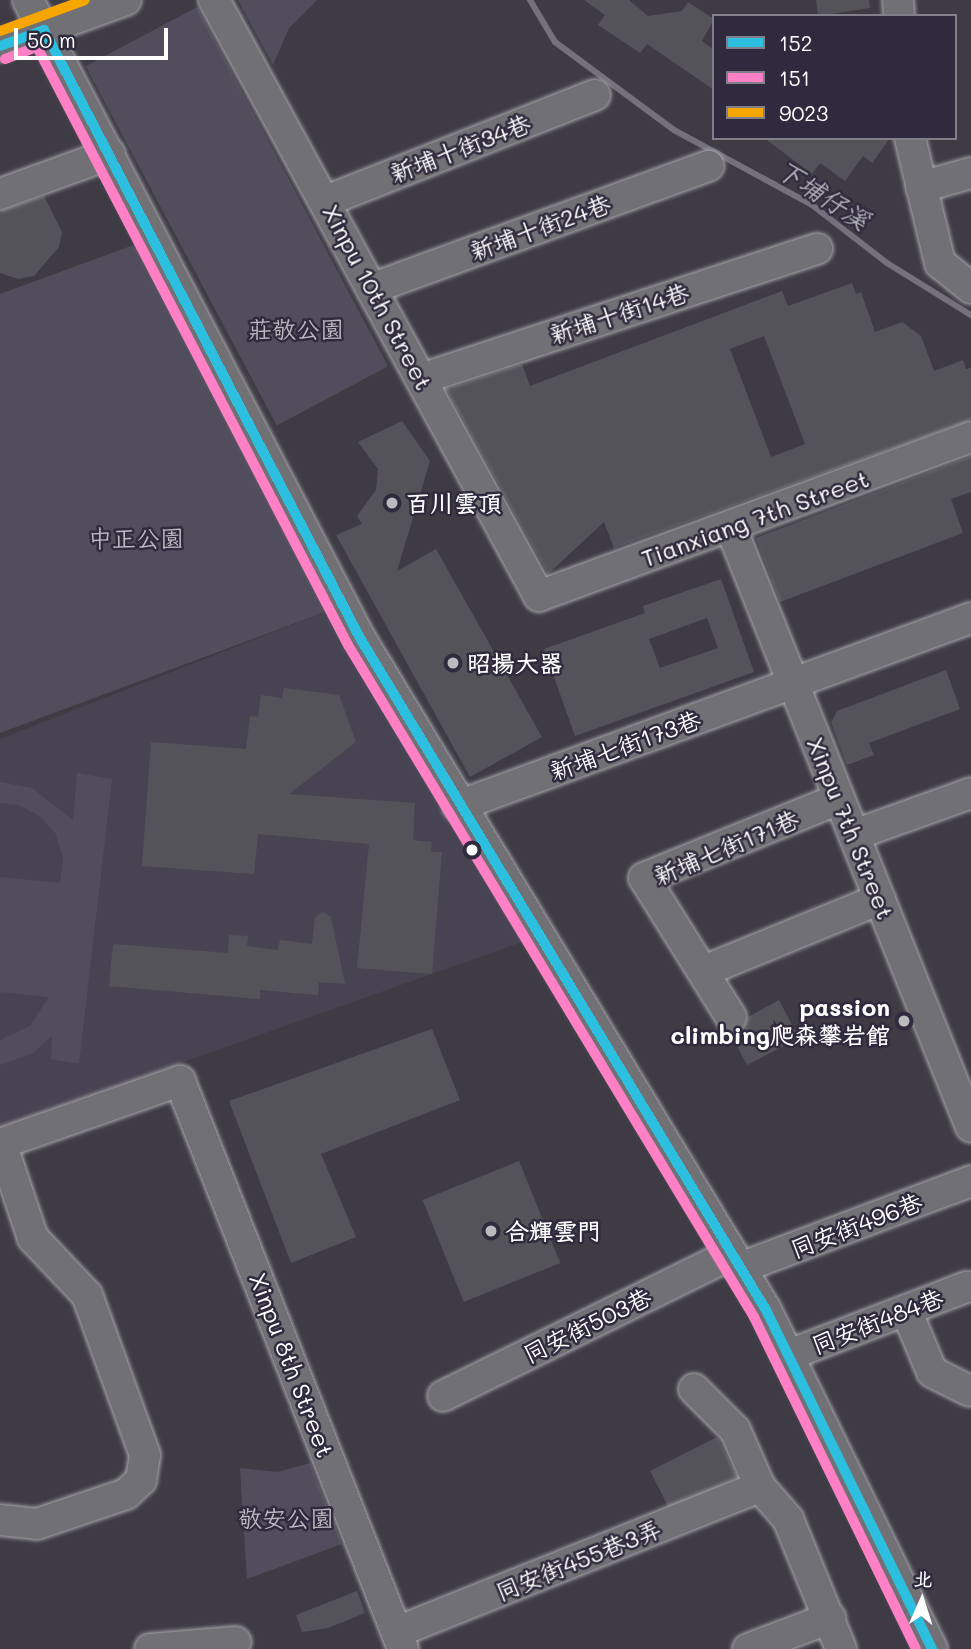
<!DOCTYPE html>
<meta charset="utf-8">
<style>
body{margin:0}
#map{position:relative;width:971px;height:1649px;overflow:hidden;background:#3e3b45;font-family:Mali,"LXGW WenKai TC",sans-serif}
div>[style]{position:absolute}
.built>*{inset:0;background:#484353}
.green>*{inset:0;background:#524d5c;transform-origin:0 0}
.stream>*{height:6px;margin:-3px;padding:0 3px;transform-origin:3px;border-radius:3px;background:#74717d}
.building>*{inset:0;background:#55535a;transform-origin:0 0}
.roads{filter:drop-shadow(0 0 2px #a8a7ab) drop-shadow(0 0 2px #a8a7ab)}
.minor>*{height:30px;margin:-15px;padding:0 15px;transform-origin:15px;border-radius:15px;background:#717074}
.bus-1>*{height:10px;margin:-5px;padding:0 5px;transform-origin:5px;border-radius:5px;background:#2dbfdf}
.bus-2>*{height:10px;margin:-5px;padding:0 5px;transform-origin:5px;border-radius:5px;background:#ff80c5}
.bus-3>*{height:10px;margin:-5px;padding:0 5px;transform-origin:5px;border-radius:5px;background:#f7a600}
.dots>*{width:19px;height:19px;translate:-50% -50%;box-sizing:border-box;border:4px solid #2f2a3d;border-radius:50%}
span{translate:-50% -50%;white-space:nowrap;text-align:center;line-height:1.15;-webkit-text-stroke:5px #2f2a3d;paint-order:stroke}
.street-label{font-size:24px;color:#fff}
.park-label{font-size:24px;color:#bbb9bf}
.poi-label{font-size:24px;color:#fff;font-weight:700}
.left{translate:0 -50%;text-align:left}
.right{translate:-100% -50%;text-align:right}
.water-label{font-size:26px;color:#b5b4ba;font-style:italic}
.legend{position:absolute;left:712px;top:14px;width:245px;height:126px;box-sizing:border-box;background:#2f2a3d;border:2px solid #827f8b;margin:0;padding:9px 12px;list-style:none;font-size:21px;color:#fff}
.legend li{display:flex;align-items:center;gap:14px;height:35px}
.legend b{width:35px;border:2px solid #827f8b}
.north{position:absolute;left:887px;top:1565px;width:70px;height:70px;-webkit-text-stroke:5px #2f2a3d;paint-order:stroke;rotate:3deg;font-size:19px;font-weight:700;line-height:28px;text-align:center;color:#fff}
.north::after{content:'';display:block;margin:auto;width:24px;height:32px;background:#fff;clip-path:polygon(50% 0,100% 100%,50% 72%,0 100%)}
.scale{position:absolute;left:14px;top:28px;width:154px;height:32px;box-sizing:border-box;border:4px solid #fff;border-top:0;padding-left:9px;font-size:21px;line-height:24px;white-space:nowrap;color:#fff;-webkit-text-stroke:5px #2f2a3d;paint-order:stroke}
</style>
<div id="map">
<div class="built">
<div style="clip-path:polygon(325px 612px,522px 942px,0 1127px,0 739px)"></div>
</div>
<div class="green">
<div style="clip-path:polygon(238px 0,317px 0,289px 28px,273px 65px)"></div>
<div style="left:197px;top:7px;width:407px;height:126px;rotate:62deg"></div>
<div style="clip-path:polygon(139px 243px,325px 612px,0 733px,0 294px)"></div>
<div style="clip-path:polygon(77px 773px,112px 779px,79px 1064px,51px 1059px,52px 1036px,33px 1053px,0 1065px,0 1040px,30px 1026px,49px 997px,0 992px,0 877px,60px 883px,63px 858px,56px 834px,40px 816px,18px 805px,0 803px,0 782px,32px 788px,73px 820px)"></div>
<div style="clip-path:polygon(310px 1463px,342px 1544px,247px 1579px,240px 1468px,278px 1472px)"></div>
</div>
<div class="stream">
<div style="left:530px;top:0;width:49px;rotate:59.2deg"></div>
<div style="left:555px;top:42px;width:148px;rotate:36.5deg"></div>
<div style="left:674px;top:130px;width:157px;rotate:28.5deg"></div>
<div style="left:812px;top:205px;width:95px;rotate:37.7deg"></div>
<div style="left:887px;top:263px;width:99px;rotate:31.8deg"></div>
</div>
<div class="building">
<div style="clip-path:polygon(584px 0,629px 0,648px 16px,682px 11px,688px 2px,714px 19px,702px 41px,714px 50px,714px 90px,647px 44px,640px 53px,598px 25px,605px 15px)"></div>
<div style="clip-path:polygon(816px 0,869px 0,870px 8px,818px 16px)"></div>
<div style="clip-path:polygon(764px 138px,890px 138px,872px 163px,863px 156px,845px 181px,820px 163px,812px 174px)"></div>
<div style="clip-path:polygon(44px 196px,62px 232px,59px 247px,34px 276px,18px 279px,0 273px,0 211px)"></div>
<div style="clip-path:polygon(evenodd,852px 283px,856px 294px,861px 292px,875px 332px,902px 322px,921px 336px,934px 371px,963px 360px,966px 369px,971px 368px,971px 420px,614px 548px,604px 522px,548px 574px,446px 389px,522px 364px,530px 386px,782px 291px,788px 306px,852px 283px,764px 336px,805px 444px,771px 457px,730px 349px,764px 336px)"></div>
<div style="clip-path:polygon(402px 421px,430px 461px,397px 571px,436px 549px,542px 737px,470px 777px,336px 535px,362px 524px,357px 516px,376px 490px,378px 469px,358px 442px)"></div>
<div style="clip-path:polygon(971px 456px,971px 492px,951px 499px,963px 533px,780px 602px,756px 538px)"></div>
<div style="clip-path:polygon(evenodd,721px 579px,754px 672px,575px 736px,544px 649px,645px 613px,643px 606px,721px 579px,707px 618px,718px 648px,660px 668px,649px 639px,707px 618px)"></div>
<div style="clip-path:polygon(946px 670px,960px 709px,869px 743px,874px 755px,847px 765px,831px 722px,837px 711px)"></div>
<div style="clip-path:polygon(284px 688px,339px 695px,356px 742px,289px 794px,415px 803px,413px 840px,432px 842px,431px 852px,442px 852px,432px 974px,357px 968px,369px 844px,258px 834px,254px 874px,142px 866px,151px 742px,246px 749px,250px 716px,258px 717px,261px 695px,282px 698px)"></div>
<div style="clip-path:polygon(323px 912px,331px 917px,345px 984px,319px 982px,318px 995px,260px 990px,260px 999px,109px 986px,113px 944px,228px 953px,229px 935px,248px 936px,247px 946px,278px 950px,280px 940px,312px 944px,315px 917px)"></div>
<div style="clip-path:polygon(779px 1000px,799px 1038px,747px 1065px,737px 1046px,750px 1038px,744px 1028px,748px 1017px)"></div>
<div style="clip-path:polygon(432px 1029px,460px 1100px,321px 1154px,356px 1237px,291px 1263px,229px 1101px)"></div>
<div style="left:519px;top:1161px;width:110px;height:104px;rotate:68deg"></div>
<div style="left:717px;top:1437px;width:45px;height:75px;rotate:63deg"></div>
<div style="clip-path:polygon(357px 1591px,365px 1613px,328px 1628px,302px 1632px,296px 1615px)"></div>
</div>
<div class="roads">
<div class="minor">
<div style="left:28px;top:0;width:719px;rotate:62.51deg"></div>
<div style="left:360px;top:638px;width:785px;rotate:58.86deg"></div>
<div style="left:766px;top:1310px;width:377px;rotate:63.9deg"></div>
<div style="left:214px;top:0;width:679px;rotate:61.4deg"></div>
<div style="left:539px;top:596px;width:460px;rotate:-20.2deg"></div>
<div style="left:898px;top:0;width:16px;rotate:86deg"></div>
<div style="left:0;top:46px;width:134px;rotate:-20.1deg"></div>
<div style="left:910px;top:138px;width:129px;rotate:76.5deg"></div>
<div style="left:940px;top:263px;width:40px;rotate:39deg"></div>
<div style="left:921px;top:187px;width:52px;rotate:-15.6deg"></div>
<div style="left:0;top:194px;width:117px;rotate:-20deg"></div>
<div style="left:326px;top:201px;width:289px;rotate:-21.5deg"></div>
<div style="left:373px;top:288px;width:357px;rotate:-20deg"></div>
<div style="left:421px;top:379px;width:417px;rotate:-18.2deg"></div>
<div style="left:731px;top:528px;width:645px;rotate:68.17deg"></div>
<div style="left:458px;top:806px;width:546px;rotate:-20.13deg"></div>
<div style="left:854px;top:835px;width:124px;rotate:-19.7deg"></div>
<div style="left:704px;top:971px;width:190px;rotate:-22.2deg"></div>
<div style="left:731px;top:1017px;width:164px;rotate:-122deg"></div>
<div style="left:644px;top:878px;width:210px;rotate:-22.1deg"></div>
<div style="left:0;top:1144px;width:191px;rotate:-19.3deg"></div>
<div style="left:180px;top:1081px;width:610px;rotate:68.56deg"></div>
<div style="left:740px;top:1268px;width:247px;rotate:-20.6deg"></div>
<div style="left:906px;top:1310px;width:67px;rotate:67.2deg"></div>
<div style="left:932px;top:1372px;width:42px;rotate:26.6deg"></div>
<div style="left:789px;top:1355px;width:190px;rotate:-21deg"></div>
<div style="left:694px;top:1389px;width:58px;rotate:45deg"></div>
<div style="left:735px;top:1430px;width:62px;rotate:66.3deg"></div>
<div style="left:760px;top:1487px;width:43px;rotate:48.8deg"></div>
<div style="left:788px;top:1519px;width:140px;rotate:67.8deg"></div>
<div style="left:443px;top:1396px;width:322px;rotate:-26.2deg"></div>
<div style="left:0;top:1520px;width:37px;rotate:6deg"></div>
<div style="left:37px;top:1524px;width:94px;rotate:-18.6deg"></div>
<div style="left:126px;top:1494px;width:21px;rotate:-43deg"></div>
<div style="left:141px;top:1480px;width:25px;rotate:-81deg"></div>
<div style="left:145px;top:1455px;width:170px;rotate:-109.9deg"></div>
<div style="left:87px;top:1295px;width:79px;rotate:-133.5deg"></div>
<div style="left:33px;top:1238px;width:100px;rotate:-108.6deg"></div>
<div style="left:397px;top:1632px;width:391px;rotate:-21.8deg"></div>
<div style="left:150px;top:1649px;width:86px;rotate:-4.7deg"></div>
<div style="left:748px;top:1649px;width:88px;rotate:-20.7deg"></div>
</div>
</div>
<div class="bus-1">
<div style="left:0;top:46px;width:47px;rotate:-20deg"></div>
<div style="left:44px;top:30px;width:685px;rotate:62.54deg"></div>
<div style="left:360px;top:638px;width:785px;rotate:58.86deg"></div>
<div style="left:766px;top:1310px;width:377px;rotate:63.9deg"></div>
</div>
<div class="bus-2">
<div style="left:5px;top:59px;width:34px;rotate:-21deg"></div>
<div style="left:37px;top:47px;width:674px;rotate:62.52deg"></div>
<div style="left:348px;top:645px;width:785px;rotate:58.86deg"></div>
<div style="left:754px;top:1317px;width:369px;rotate:64deg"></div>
</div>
<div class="bus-3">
<div style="left:0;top:31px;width:90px;rotate:-20deg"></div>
</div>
<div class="dots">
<div style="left:392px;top:503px;background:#bbbabe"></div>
<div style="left:453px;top:663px;background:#bbbabe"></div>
<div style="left:472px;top:850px;background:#fff"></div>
<div style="left:904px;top:1021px;background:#bbbabe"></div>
<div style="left:491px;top:1231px;background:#bbbabe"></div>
</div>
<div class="street-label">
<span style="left:460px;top:148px;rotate:-21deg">新埔十街34巷</span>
<span style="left:540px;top:227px;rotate:-20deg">新埔十街24巷</span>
<span style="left:378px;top:297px;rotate:62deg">Xinpu 10th Street</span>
<span style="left:619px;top:313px;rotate:-18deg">新埔十街14巷</span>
<span style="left:755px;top:518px;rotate:-20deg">Tianxiang 7th Street</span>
<span style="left:625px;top:745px;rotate:-20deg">新埔七街173巷</span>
<span style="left:851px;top:828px;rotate:68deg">Xinpu 7th Street</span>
<span style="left:726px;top:847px;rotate:-23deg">新埔七街171巷</span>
<span style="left:856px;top:1225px;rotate:-21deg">同安街496巷</span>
<span style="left:877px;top:1321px;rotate:-21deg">同安街484巷</span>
<span style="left:587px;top:1325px;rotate:-26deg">同安街503巷</span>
<span style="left:292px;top:1365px;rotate:69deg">Xinpu 8th Street</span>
<span style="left:578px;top:1560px;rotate:-22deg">同安街455巷3弄</span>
</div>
<div class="park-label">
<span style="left:296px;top:329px">莊敬公園</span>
<span style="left:136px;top:538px">中正公園</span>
<span style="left:286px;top:1518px">敬安公園</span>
</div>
<div class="poi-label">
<span class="left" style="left:406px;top:503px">百川雲頂</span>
<span class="left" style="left:467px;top:663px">昭揚大器</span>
<span class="right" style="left:890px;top:1021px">passion<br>climbing爬森攀岩館</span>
<span class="left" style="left:505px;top:1231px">合輝雲門</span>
</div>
<div class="water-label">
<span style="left:823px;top:195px;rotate:33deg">下埔仔溪</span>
</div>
<ul class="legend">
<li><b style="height:9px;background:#2dbfdf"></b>152</li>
<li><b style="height:9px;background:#ff80c5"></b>151</li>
<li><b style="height:9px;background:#f7a600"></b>9023</li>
</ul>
<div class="north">北</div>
<div class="scale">50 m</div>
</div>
